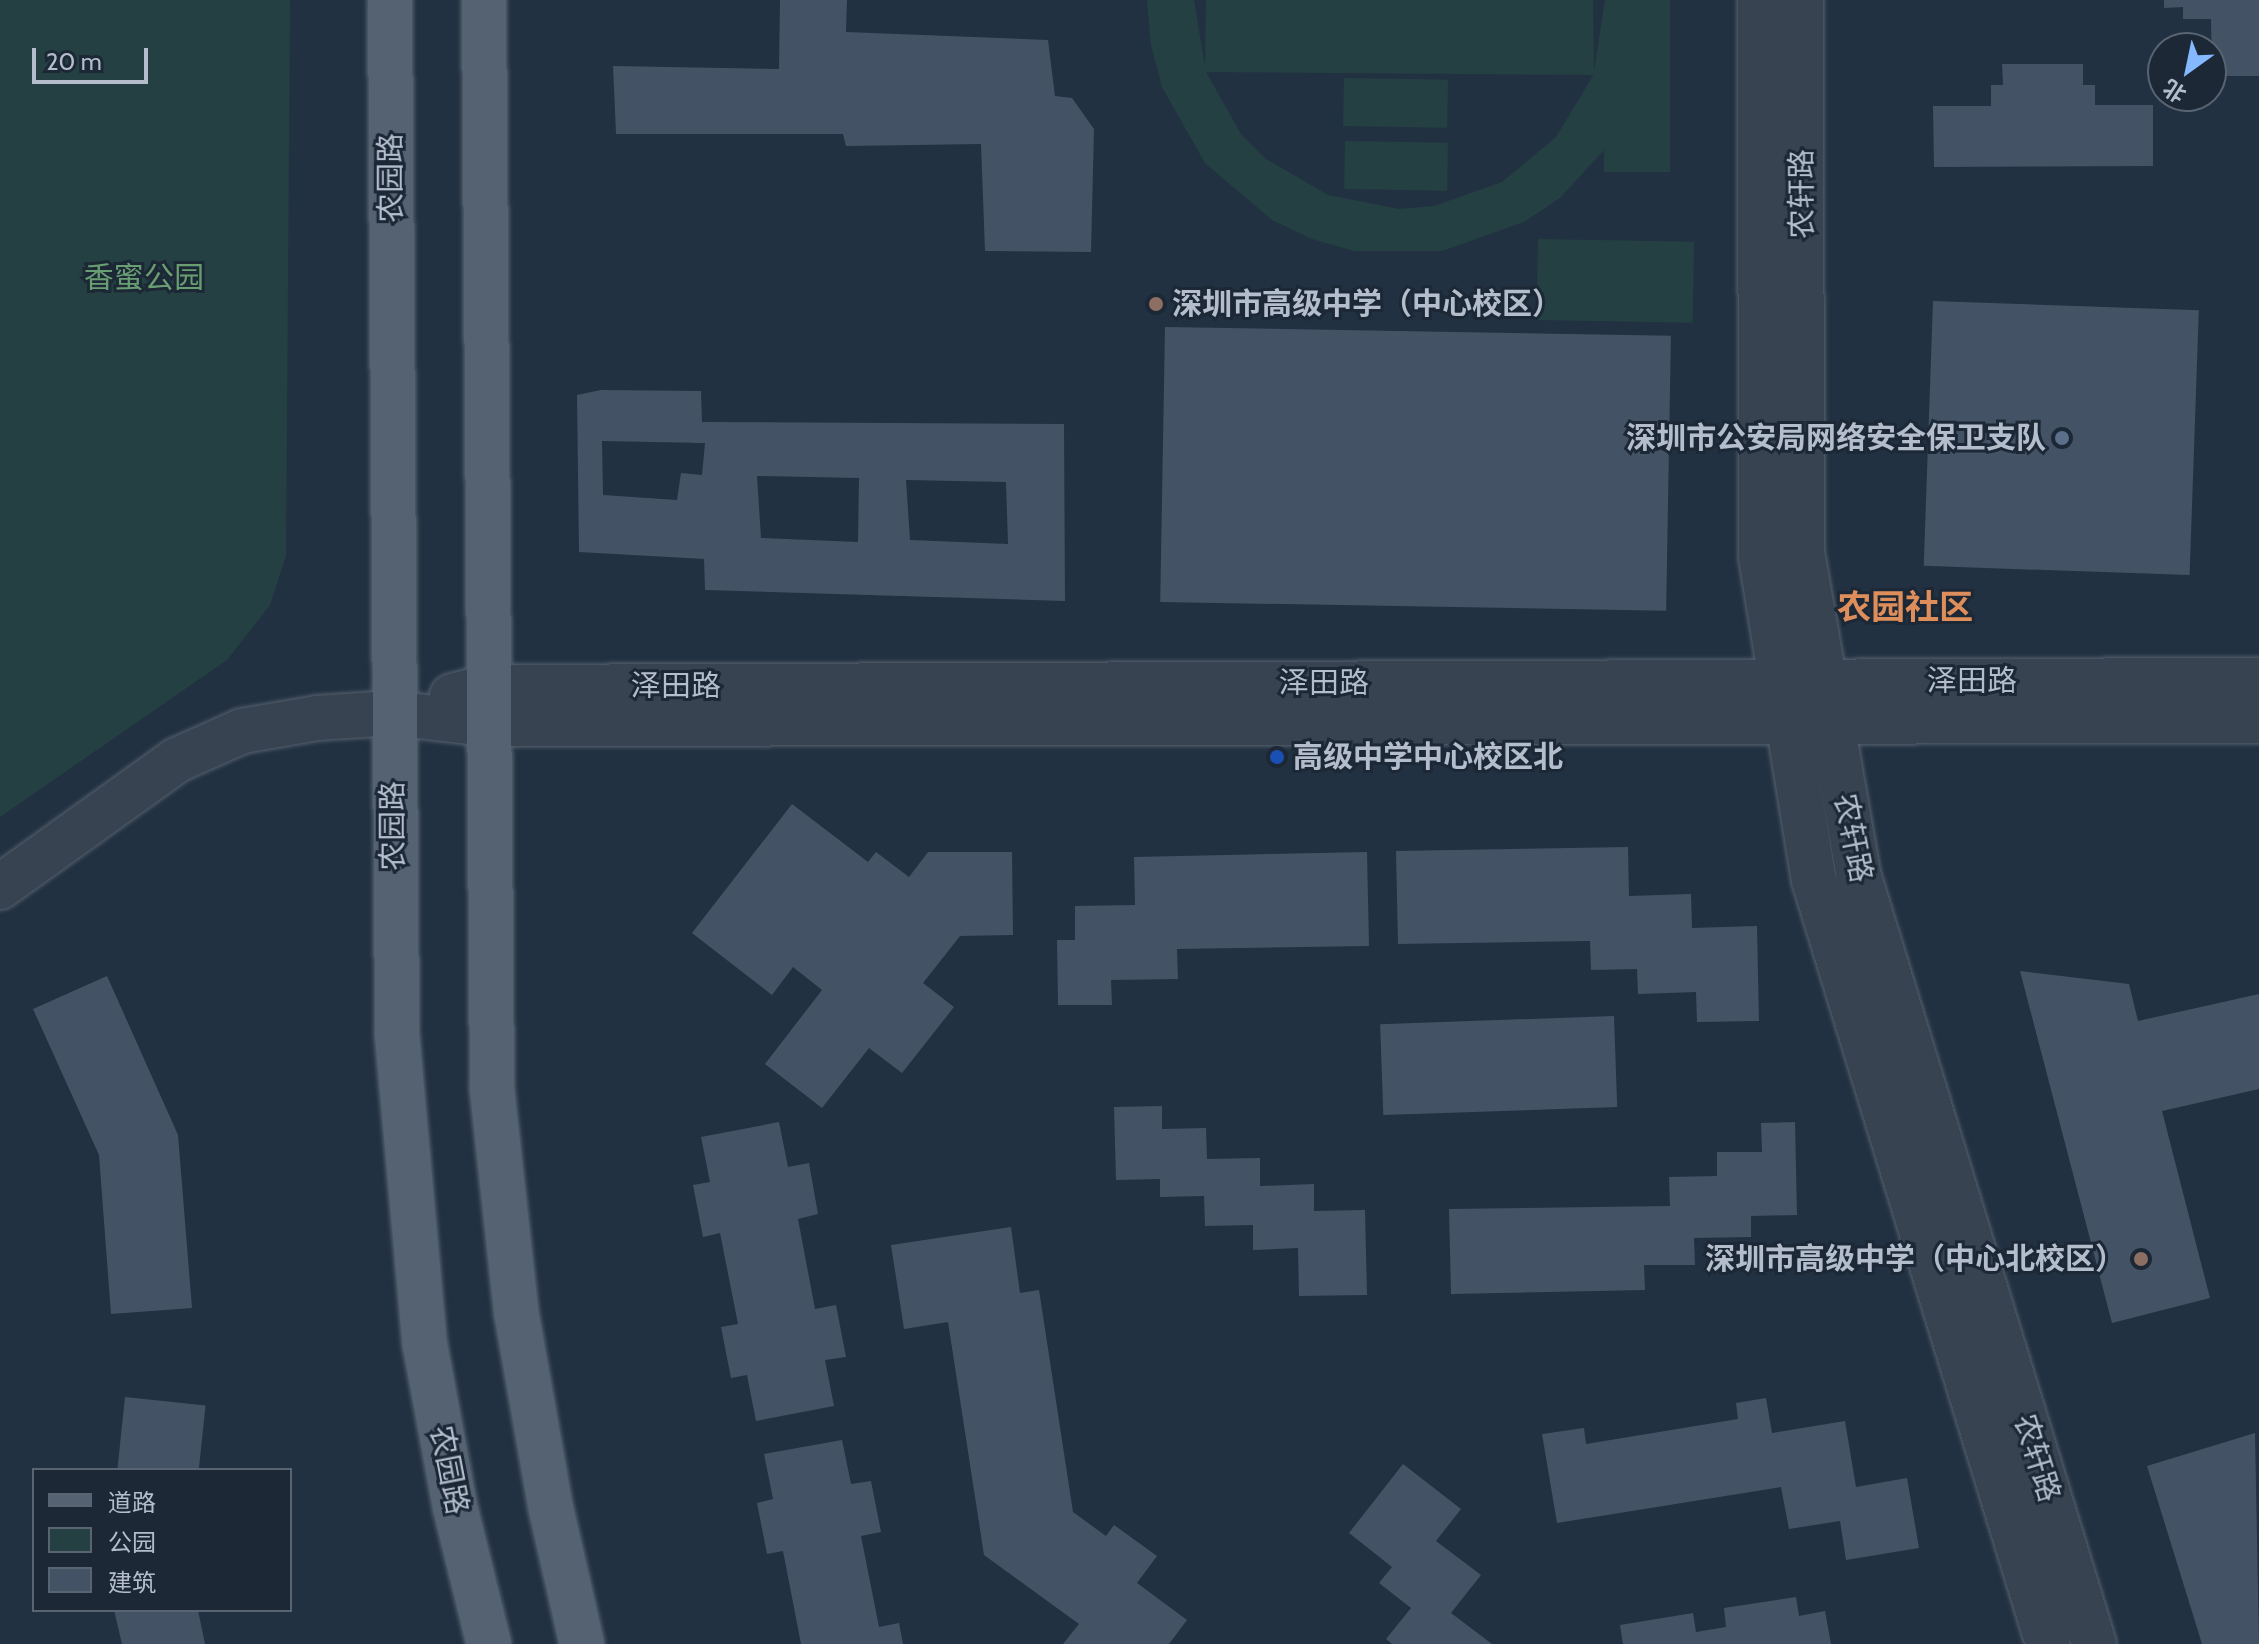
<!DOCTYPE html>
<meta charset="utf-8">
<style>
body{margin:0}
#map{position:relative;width:2259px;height:1644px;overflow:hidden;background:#223141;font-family:Cabin,"Noto Sans SC",sans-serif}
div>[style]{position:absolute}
.green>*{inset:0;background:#244042;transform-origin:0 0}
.building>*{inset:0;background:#435365;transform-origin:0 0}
.roads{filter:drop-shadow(0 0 2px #55606e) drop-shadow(0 0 2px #55606e)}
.minor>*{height:44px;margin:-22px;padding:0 22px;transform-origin:22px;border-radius:22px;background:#374350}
.major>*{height:44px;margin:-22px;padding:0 22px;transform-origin:22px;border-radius:22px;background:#556271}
.dots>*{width:22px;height:22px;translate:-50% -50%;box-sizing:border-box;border:4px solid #1c2836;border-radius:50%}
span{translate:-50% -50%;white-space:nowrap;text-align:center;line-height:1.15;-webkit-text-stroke:6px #1c2836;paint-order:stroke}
.street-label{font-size:30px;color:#b3bdcb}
.park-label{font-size:30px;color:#689e72}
.poi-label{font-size:30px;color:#b3bdcb;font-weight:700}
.left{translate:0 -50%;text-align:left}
.right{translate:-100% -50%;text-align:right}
.quarter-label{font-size:34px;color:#de8e5b;font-weight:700}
.legend{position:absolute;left:32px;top:1468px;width:260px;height:144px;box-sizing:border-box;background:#1c2836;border:2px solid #586472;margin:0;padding:10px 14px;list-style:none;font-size:24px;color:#b3bdcb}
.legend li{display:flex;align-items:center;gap:16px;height:40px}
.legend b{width:40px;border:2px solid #586472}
.north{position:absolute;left:2147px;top:32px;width:80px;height:80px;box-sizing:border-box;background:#1c2836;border:2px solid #586472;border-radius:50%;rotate:213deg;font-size:22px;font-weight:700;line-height:32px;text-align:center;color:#b3bdcb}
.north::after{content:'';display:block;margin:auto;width:28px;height:36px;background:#84b9ff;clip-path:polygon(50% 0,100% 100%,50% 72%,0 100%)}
.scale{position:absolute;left:32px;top:48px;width:116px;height:36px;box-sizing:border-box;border:4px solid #b3bdcb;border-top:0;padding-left:10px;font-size:24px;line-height:28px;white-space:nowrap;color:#b3bdcb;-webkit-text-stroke:6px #1c2836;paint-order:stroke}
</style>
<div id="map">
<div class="green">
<div style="clip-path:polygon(0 0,290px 0,286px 556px,270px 605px,227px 660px,0 817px)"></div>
<div style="clip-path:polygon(evenodd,1147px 0,1194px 0,1205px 67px,1206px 0,1593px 0,1594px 71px,1605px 0,1670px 0,1670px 172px,1604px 172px,1604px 150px,1560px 198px,1524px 222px,1442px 251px,1354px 251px,1312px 239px,1272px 220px,1205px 163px,1162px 87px,1151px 45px,1147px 0,1206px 72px,1592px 75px,1593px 76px,1556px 137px,1502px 182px,1434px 206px,1399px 209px,1328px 195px,1266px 159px,1241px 134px,1206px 72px)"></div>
<div style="left:1344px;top:78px;width:104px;height:48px;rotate:1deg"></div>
<div style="left:1345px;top:141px;width:103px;height:48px;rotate:1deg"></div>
<div style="left:1538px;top:239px;width:156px;height:81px;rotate:1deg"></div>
</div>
<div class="building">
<div style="clip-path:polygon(780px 0,847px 0,846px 32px,1048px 40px,1055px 96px,1072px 98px,1094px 129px,1091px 252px,985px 251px,981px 144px,846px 146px,843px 134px,616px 134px,613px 66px,779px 69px)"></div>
<div style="clip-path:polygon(2164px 0,2259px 0,2259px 76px,2212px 76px,2211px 19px,2183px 19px,2183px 7px,2164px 8px)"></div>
<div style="clip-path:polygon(2002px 64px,2083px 64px,2083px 85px,2095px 85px,2095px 105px,2153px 105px,2153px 166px,1934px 167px,1933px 106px,1991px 106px,1991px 85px,2003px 85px)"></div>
<div style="left:1933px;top:301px;width:266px;height:265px;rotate:2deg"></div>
<div style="left:1165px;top:327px;width:506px;height:275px;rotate:1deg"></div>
<div style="clip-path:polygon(evenodd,601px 390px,701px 391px,702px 422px,1064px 424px,1065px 601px,705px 590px,704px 559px,579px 552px,577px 395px,601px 390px,602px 441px,705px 443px,702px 475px,681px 473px,677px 500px,603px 495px,602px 441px,601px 390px,757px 476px,859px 478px,858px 542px,761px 538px,757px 476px,601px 390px,906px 480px,1006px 482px,1008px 544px,910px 540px,906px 480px)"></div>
<div style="clip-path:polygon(792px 804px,868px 862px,876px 852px,909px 877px,928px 852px,1012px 852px,1013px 935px,960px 936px,923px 983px,954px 1007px,902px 1073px,869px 1048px,822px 1108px,765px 1064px,822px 990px,793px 967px,772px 995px,692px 933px)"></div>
<div style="clip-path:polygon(1628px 847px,1629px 896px,1691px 894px,1692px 928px,1757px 926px,1759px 1021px,1697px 1022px,1696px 992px,1638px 994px,1637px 969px,1591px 970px,1590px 941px,1398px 944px,1396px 851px)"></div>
<div style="clip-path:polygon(1367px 852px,1369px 946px,1177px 949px,1178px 979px,1111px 980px,1112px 1005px,1058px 1005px,1057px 940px,1075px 940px,1075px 906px,1135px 905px,1134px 857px)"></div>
<div style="clip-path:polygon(2020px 971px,2129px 984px,2138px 1021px,2259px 994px,2259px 1089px,2162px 1111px,2210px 1298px,2112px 1323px)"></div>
<div style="clip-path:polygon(107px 976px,178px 1135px,192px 1308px,111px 1314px,99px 1155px,33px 1009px)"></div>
<div style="left:1614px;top:1016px;width:91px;height:234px;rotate:88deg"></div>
<div style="clip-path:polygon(1162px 1106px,1162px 1129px,1206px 1128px,1207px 1159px,1260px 1158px,1260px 1186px,1314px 1184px,1314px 1211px,1365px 1210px,1367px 1295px,1299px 1296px,1298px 1248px,1253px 1250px,1253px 1225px,1205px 1226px,1204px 1196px,1160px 1197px,1160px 1179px,1116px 1180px,1114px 1107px)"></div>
<div style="clip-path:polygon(779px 1122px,788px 1167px,809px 1163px,818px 1214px,798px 1219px,815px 1309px,836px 1305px,846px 1357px,825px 1360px,834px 1406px,756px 1421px,747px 1375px,731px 1378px,721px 1327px,738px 1324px,720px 1233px,703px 1237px,693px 1185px,710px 1182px,701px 1137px)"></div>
<div style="clip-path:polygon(1795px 1122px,1797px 1215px,1751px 1216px,1751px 1237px,1694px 1238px,1695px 1265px,1644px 1265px,1645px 1290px,1451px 1294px,1449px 1209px,1670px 1206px,1669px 1177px,1717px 1176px,1717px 1152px,1762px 1152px,1761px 1123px)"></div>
<div style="clip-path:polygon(1011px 1227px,1020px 1293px,1039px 1290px,1073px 1512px,1106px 1536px,1114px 1525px,1157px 1556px,1137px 1583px,1187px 1620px,1169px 1644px,1063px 1644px,1079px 1624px,984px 1555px,948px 1322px,904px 1329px,891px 1245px)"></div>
<div style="left:125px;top:1397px;width:81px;height:74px;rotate:6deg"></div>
<div style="clip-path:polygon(1766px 1398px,1772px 1433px,1845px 1421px,1856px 1487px,1907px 1478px,1919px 1548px,1846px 1560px,1840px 1521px,1789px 1529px,1781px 1487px,1557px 1523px,1542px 1434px,1584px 1428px,1586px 1444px,1738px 1419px,1736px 1403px)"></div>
<div style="clip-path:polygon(2255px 1433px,2259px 1644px,2202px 1644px,2147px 1466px)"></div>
<div style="clip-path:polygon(842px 1440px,851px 1484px,871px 1481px,881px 1532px,861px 1536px,879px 1627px,899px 1623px,903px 1644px,801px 1644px,783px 1551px,767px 1554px,757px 1503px,773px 1499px,764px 1454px)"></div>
<div style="clip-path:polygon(1403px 1464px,1461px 1509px,1436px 1541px,1481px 1575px,1451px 1613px,1492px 1644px,1392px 1644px,1386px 1639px,1411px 1608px,1379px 1583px,1392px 1567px,1349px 1533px)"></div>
<div style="clip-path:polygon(1796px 1597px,1799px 1616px,1825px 1611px,1831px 1644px,1623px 1644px,1620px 1625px,1693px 1613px,1696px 1632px,1726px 1627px,1724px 1608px)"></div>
<div style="clip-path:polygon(114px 1610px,198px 1610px,205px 1644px,122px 1644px)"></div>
</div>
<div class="roads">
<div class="minor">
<div style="left:1760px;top:0;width:557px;rotate:89.9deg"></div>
<div style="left:1761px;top:557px;width:327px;rotate:80.7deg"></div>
<div style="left:1814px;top:880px;width:799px;rotate:72.97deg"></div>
<div style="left:1801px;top:0;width:552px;rotate:89.9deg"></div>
<div style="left:1802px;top:552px;width:327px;rotate:80.1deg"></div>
<div style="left:1858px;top:874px;width:805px;rotate:72.96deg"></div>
<div style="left:452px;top:696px;width:36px;rotate:-14deg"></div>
<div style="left:487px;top:687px;width:1772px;rotate:-0.23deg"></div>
<div style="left:0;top:887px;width:218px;rotate:-35.7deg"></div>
<div style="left:177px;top:760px;width:71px;rotate:-24deg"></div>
<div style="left:242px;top:731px;width:76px;rotate:-9.8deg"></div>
<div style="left:317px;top:718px;width:75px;rotate:-3.8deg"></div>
<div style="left:392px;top:713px;width:96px;rotate:6.6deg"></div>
<div style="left:487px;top:724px;width:1772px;rotate:-0.1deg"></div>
</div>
<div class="major">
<div style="left:390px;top:0;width:1034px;rotate:89.61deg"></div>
<div style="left:397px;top:1034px;width:312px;rotate:84.9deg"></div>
<div style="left:425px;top:1345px;width:165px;rotate:79.5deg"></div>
<div style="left:455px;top:1507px;width:141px;rotate:76.1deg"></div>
<div style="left:484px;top:0;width:1089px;rotate:89.58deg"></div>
<div style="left:492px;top:1089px;width:223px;rotate:83.8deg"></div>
<div style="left:516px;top:1311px;width:201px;rotate:80deg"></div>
<div style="left:551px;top:1509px;width:139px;rotate:77.1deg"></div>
</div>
</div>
<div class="dots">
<div style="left:1156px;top:304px;background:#8d6e63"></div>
<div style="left:2062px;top:438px;background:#5c6f8a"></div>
<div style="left:1277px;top:757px;background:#1a4fb4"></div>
<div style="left:2141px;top:1259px;background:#8d6e63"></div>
</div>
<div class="street-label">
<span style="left:391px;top:178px;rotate:-90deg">农园路</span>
<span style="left:1802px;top:194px;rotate:-90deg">农轩路</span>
<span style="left:1972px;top:681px">泽田路</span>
<span style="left:1324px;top:683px">泽田路</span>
<span style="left:676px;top:686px">泽田路</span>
<span style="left:393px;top:826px;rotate:-90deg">农园路</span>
<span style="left:1853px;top:838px;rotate:79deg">农轩路</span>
<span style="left:2037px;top:1458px;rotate:73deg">农轩路</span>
<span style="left:449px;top:1470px;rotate:79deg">农园路</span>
</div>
<div class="park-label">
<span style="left:144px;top:278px">香蜜公园</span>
</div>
<div class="poi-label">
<span class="left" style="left:1172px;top:304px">深圳市高级中学（中心校区）</span>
<span class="right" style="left:2046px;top:438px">深圳市公安局网络安全保卫支队</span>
<span class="left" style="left:1293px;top:757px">高级中学中心校区北</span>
<span class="right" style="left:2125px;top:1259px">深圳市高级中学（中心北校区）</span>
</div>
<div class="quarter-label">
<span style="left:1905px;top:608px">农园社区</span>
</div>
<ul class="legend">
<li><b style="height:10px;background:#556271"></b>道路</li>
<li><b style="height:22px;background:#244042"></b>公园</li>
<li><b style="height:22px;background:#435365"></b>建筑</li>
</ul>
<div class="north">北</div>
<div class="scale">20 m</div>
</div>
